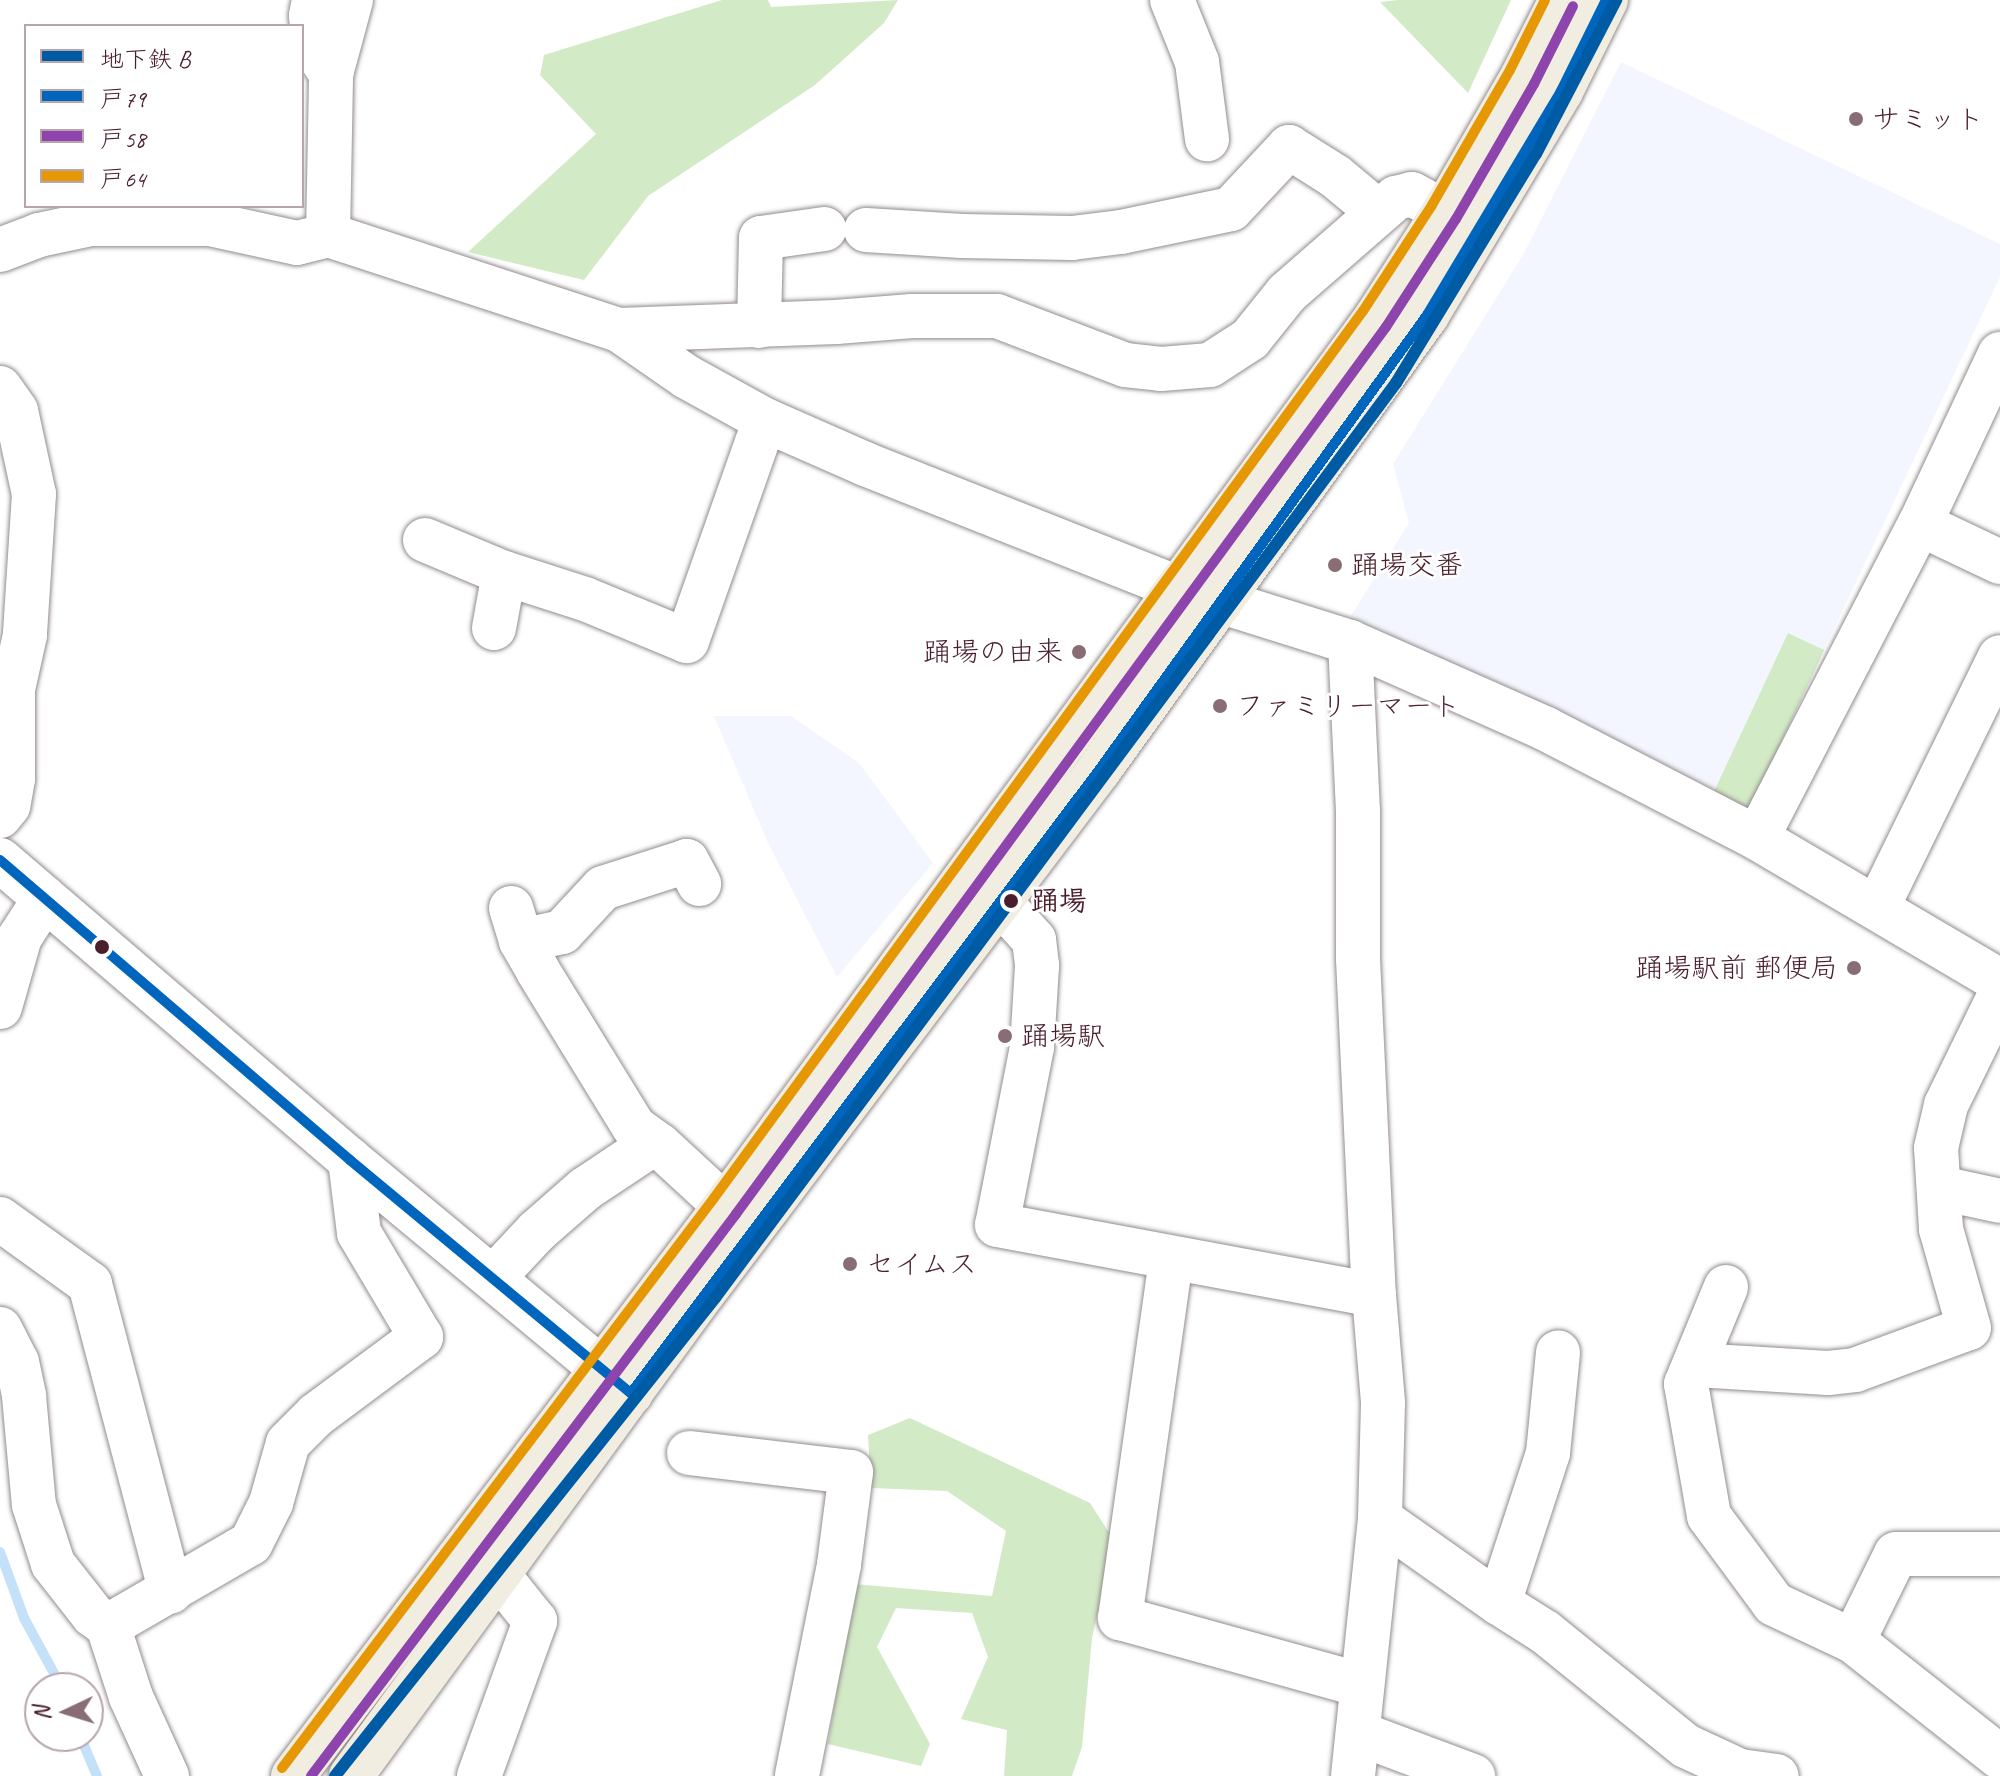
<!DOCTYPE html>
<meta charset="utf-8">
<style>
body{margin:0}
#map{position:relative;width:2000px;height:1776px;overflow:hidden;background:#fff;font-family:Caveat,"Klee One",sans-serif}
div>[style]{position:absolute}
.built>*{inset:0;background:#f3f6fe}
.green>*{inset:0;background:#d2eac6;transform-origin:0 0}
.stream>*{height:10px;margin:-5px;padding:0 5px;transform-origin:5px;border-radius:5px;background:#c4e1f9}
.roads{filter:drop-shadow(0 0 2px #948c8e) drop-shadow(0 0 2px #948c8e)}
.minor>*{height:44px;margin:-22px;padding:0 22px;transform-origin:22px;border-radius:22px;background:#fff}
.major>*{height:44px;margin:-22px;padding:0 22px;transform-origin:22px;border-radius:22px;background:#f1ede1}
.bus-1>*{height:10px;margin:-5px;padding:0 5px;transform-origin:5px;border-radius:5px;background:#0065bd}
.bus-2>*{height:10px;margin:-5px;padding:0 5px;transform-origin:5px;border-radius:5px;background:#8e44ad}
.bus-3>*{height:10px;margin:-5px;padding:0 5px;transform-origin:5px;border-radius:5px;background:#e69804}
.metro-1>*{height:12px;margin:-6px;padding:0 6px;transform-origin:6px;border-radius:6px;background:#005ba5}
.dots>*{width:22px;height:22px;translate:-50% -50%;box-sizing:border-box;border:4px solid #fff;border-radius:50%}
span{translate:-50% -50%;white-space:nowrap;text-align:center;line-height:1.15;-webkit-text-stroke:6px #fff;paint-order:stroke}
.poi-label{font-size:28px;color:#4a1f2b}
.left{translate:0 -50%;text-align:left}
.right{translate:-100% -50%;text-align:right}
.stop-label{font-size:28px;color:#4a1f2b;font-weight:700}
.legend{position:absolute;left:24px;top:24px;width:280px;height:184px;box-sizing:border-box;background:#fff;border:2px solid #b7a5aa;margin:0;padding:10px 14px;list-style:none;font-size:24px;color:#4a1f2b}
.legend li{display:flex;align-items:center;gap:16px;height:40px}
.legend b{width:40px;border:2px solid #b7a5aa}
.north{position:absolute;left:24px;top:1672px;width:80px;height:80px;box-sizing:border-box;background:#fff;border:2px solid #b7a5aa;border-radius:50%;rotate:266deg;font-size:22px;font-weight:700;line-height:32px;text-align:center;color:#4a1f2b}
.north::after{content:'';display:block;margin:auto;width:28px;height:36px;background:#896d75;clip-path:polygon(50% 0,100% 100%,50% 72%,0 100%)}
</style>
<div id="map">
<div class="built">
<div style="clip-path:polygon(1621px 62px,2000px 244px,2000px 277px,1824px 650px,1788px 633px,1719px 795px,1349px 619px,1409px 523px,1393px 464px,1523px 255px)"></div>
<div style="clip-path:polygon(714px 716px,791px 716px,859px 763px,933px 863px,837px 977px,768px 843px)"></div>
</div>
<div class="green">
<div style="clip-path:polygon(722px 0,768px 0,771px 7px,898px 0,884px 23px,815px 85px,648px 196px,584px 280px,468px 252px,596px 134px,540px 75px,544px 55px)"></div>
<div style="clip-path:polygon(1398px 0,1511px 0,1468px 93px,1380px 2px)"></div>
<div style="left:1788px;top:633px;width:40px;height:176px;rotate:25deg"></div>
<div style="clip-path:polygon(910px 1418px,1090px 1503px,1114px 1540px,1092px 1638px,1082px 1747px,1072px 1776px,1004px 1776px,1007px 1730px,961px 1719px,988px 1657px,972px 1613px,896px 1608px,877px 1647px,930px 1744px,921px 1766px,828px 1744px,854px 1584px,992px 1596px,1006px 1531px,947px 1491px,871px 1488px,868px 1435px)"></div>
</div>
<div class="stream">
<div style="left:0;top:1552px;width:70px;rotate:70deg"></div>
<div style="left:24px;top:1618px;width:80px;rotate:61.5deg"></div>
<div style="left:80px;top:1736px;width:43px;rotate:67deg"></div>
</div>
<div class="roads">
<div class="minor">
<div style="left:314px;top:0;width:16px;rotate:101deg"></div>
<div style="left:311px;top:16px;width:33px;rotate:83deg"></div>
<div style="left:315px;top:49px;width:30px;rotate:57deg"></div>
<div style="left:1172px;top:0;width:67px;rotate:68deg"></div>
<div style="left:1197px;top:62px;width:78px;rotate:82.6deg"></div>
<div style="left:866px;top:230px;width:96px;rotate:3.6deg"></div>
<div style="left:962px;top:236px;width:110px;rotate:1deg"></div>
<div style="left:1072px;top:238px;width:49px;rotate:-7deg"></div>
<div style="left:1121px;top:232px;width:112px;rotate:-11.8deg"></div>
<div style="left:1231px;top:209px;width:85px;rotate:-46.9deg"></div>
<div style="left:1289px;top:147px;width:54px;rotate:32.2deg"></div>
<div style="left:1335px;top:176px;width:55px;rotate:39.8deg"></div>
<div style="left:328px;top:235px;width:161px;rotate:-88.9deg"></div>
<div style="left:331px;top:74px;width:77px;rotate:-74.9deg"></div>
<div style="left:0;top:250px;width:42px;rotate:-21deg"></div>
<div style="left:39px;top:235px;width:53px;rotate:-11.9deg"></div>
<div style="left:91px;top:224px;width:119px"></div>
<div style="left:210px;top:224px;width:89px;rotate:12.3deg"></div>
<div style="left:297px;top:243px;width:32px;rotate:-14deg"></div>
<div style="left:328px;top:235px;width:306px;rotate:18.1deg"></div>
<div style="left:619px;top:330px;width:83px;rotate:34.7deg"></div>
<div style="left:687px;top:377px;width:89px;rotate:28.9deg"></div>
<div style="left:765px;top:420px;width:109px;rotate:23.7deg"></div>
<div style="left:865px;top:464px;width:337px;rotate:21.6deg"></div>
<div style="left:1178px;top:588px;width:180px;rotate:17.4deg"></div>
<div style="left:1350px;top:642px;width:214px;rotate:23.9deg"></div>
<div style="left:1546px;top:729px;width:237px;rotate:27.3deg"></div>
<div style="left:1757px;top:838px;width:282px;rotate:30.5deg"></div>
<div style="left:759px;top:326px;width:88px;rotate:-88.7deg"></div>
<div style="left:761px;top:238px;width:64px;rotate:-8.1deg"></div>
<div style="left:619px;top:330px;width:217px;rotate:-2.1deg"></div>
<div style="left:836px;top:322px;width:76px;rotate:-4.5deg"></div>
<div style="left:912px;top:316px;width:85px"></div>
<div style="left:997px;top:316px;width:137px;rotate:20.9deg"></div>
<div style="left:1125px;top:365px;width:36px;rotate:6deg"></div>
<div style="left:1161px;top:369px;width:49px;rotate:-4.7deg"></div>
<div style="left:1210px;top:365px;width:48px;rotate:-33deg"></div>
<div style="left:1250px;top:339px;width:59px;rotate:-51.2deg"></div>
<div style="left:1287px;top:293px;width:145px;rotate:-41.1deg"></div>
<div style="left:1396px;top:198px;width:16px;rotate:-14deg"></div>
<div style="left:1412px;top:194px;width:37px;rotate:29deg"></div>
<div style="left:0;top:388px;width:28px;rotate:55deg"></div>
<div style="left:16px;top:411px;width:85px;rotate:77.8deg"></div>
<div style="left:34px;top:494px;width:141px;rotate:93.7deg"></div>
<div style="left:25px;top:635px;width:55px;rotate:102.5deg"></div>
<div style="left:13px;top:689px;width:90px;rotate:90deg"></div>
<div style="left:13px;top:779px;width:27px;rotate:100deg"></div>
<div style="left:8px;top:806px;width:13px;rotate:129deg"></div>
<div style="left:1920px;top:524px;width:89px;rotate:25.4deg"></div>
<div style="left:425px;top:540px;width:86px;rotate:22.7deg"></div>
<div style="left:494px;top:628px;width:56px;rotate:-79.7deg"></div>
<div style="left:504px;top:573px;width:85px;rotate:17.8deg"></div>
<div style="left:585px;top:599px;width:110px;rotate:22.4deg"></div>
<div style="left:687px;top:641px;width:234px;rotate:-70.6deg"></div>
<div style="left:1350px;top:642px;width:170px;rotate:87.3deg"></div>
<div style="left:1358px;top:812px;width:147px;rotate:90deg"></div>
<div style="left:1358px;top:959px;width:336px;rotate:87.3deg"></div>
<div style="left:1374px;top:1295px;width:108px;rotate:85.2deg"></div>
<div style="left:1383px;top:1403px;width:116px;rotate:91.5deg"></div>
<div style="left:1380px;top:1519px;width:258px;rotate:96deg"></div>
<div style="left:1757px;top:838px;width:354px;rotate:-62.6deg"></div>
<div style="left:1920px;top:524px;width:188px;rotate:-64.8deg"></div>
<div style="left:0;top:860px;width:461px;rotate:40.6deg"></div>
<div style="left:350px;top:1160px;width:365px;rotate:39.7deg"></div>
<div style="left:998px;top:900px;width:54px;rotate:48deg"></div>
<div style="left:1034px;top:940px;width:26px;rotate:83deg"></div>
<div style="left:1037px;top:966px;width:81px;rotate:93.5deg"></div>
<div style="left:1032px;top:1047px;width:181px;rotate:101.1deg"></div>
<div style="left:997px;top:1225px;width:383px;rotate:10.5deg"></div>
<div style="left:1878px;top:906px;width:277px;rotate:-63.9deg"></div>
<div style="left:511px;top:908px;width:34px;rotate:73deg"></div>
<div style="left:521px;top:941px;width:34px;rotate:60deg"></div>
<div style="left:538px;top:971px;width:183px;rotate:58.4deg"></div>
<div style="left:634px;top:1127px;width:31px;rotate:36deg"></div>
<div style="left:659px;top:1145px;width:90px;rotate:42.7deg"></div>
<div style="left:521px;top:941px;width:42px;rotate:-12.4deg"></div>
<div style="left:562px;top:932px;width:60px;rotate:-47deg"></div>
<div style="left:603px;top:888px;width:88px;rotate:-17.8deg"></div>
<div style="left:687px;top:861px;width:26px;rotate:62deg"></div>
<div style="left:0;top:1007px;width:73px;rotate:-74.1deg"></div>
<div style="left:20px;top:937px;width:46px;rotate:-57.3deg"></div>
<div style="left:1940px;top:1188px;width:61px;rotate:12.2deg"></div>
<div style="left:0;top:1219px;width:111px;rotate:35.8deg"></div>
<div style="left:90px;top:1284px;width:318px;rotate:75.3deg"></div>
<div style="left:1171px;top:1260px;width:362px;rotate:98.1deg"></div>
<div style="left:1120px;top:1618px;width:251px;rotate:15.5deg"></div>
<div style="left:493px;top:1278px;width:64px;rotate:-46.9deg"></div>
<div style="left:537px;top:1231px;width:64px;rotate:-41.2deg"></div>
<div style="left:585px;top:1189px;width:76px;rotate:-33.7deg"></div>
<div style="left:648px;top:1147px;width:11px;rotate:-10deg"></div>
<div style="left:1726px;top:1287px;width:105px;rotate:112.4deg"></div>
<div style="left:1686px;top:1384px;width:134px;rotate:80.1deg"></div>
<div style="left:1709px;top:1516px;width:109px;rotate:53.5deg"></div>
<div style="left:1774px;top:1604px;width:87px;rotate:25.1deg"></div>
<div style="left:0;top:1329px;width:37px;rotate:63deg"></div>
<div style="left:17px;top:1362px;width:35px;rotate:78deg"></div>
<div style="left:24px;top:1396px;width:109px;rotate:84.8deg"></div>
<div style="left:34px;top:1505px;width:62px;rotate:72.1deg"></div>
<div style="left:53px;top:1564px;width:65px;rotate:51.9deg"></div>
<div style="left:93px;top:1615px;width:19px;rotate:36deg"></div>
<div style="left:1696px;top:1365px;width:132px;rotate:3.5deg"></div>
<div style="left:1828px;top:1373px;width:27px;rotate:-6deg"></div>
<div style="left:1855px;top:1370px;width:121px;rotate:-20.2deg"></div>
<div style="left:1969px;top:1328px;width:103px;rotate:-105.8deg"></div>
<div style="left:1941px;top:1229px;width:81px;rotate:-93.5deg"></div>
<div style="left:1936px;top:1148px;width:44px;rotate:-76.9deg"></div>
<div style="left:1946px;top:1105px;width:123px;rotate:-63.9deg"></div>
<div style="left:689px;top:1453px;width:163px;rotate:6.7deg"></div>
<div style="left:851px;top:1472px;width:94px;rotate:97.4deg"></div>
<div style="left:839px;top:1565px;width:215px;rotate:101.3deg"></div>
<div style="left:1380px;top:1519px;width:146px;rotate:35.2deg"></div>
<div style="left:1499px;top:1603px;width:54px;rotate:32.2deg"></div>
<div style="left:1545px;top:1632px;width:181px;rotate:39deg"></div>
<div style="left:1686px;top:1746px;width:60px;rotate:24.8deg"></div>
<div style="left:1740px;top:1771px;width:37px;rotate:8deg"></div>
<div style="left:2000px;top:1554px;width:104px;rotate:180deg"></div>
<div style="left:1896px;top:1554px;width:97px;rotate:116.3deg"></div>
<div style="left:1853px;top:1641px;width:187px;rotate:38.3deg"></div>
<div style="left:1499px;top:1603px;width:158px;rotate:-71.9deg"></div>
<div style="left:1548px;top:1453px;width:101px;rotate:-84.3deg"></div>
<div style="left:1358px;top:1733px;width:123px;rotate:20.5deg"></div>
<div style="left:167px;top:1776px;width:87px;rotate:-114.5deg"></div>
<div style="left:131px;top:1697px;width:75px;rotate:-107.9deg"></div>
<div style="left:108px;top:1626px;width:165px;rotate:-30.1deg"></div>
<div style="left:251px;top:1543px;width:45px;rotate:-63.4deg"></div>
<div style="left:271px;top:1503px;width:62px;rotate:-74.2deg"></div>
<div style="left:288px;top:1443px;width:40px;rotate:-45deg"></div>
<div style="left:316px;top:1415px;width:131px;rotate:-36.6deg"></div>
<div style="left:421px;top:1337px;width:121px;rotate:-120.8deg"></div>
<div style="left:359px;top:1233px;width:74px;rotate:-97deg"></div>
<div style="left:479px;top:1776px;width:165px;rotate:-70.1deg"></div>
<div style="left:535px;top:1621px;width:58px;rotate:-128.7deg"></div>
</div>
<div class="major">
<div style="left:293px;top:1776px;width:715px;rotate:-52.84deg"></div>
<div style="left:725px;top:1206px;width:1100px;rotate:-53.77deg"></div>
<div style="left:1375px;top:319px;width:127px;rotate:-57.2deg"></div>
<div style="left:1444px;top:212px;width:156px;rotate:-60deg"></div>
<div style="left:1522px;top:77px;width:86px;rotate:-63.1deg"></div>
<div style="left:351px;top:1776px;width:584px;rotate:-53.91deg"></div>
<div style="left:695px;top:1304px;width:670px;rotate:-52.89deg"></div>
<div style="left:1099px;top:770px;width:561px;rotate:-54.21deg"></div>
<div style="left:1427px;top:315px;width:261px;rotate:-59.1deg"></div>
<div style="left:1561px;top:91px;width:102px;rotate:-63.7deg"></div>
</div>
</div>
<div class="bus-1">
<div style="left:0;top:860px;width:461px;rotate:40.6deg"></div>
<div style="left:350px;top:1160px;width:365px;rotate:39.7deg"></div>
<div style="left:631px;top:1393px;width:779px;rotate:-53.09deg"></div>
<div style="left:1099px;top:770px;width:561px;rotate:-54.21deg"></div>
<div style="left:1427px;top:315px;width:261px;rotate:-59.1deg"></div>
<div style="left:1561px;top:91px;width:102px;rotate:-63.7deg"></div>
</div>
<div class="bus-2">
<div style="left:311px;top:1776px;width:705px;rotate:-52.9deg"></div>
<div style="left:736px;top:1214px;width:1100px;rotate:-53.77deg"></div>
<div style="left:1386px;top:327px;width:129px;rotate:-57.1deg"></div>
<div style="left:1456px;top:219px;width:156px;rotate:-60deg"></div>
<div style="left:1534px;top:84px;width:87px;rotate:-63.4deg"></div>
</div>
<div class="bus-3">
<div style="left:282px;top:1768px;width:715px;rotate:-52.84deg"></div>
<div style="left:714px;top:1198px;width:1099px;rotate:-53.81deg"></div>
<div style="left:1363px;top:311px;width:126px;rotate:-56.9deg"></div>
<div style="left:1432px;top:205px;width:156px;rotate:-60deg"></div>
<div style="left:1510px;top:70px;width:78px;rotate:-63.4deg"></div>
</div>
<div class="metro-1">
<div style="left:335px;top:1776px;width:611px;rotate:-51.52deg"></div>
<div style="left:715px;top:1298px;width:1141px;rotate:-53.34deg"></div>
<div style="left:1396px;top:383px;width:268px;rotate:-58.6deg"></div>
<div style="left:1536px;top:154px;width:174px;rotate:-62.5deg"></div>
</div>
<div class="dots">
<div style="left:1856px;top:119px;background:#896d75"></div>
<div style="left:1335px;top:565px;background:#896d75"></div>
<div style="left:1079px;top:652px;background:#896d75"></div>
<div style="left:1220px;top:706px;background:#896d75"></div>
<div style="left:1011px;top:901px;background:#4a1f2b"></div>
<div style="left:102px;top:947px;background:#4a1f2b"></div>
<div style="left:1854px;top:968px;background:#896d75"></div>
<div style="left:1005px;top:1036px;background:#896d75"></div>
<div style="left:850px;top:1264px;background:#896d75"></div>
</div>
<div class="poi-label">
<span class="left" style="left:1872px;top:119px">サミット</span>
<span class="left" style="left:1351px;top:565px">踊場交番</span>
<span class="right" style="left:1063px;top:652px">踊場の由来</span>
<span class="left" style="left:1236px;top:706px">ファミリーマート</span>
<span class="right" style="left:1838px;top:968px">踊場駅前 郵便局</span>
<span class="left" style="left:1021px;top:1036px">踊場駅</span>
<span class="left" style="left:866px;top:1264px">セイムス</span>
</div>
<div class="stop-label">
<span class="left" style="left:1031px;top:901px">踊場</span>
</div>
<ul class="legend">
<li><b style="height:10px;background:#005ba5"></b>地下鉄 B</li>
<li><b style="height:10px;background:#0065bd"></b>戸79</li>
<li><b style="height:10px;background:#8e44ad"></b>戸58</li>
<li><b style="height:10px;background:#e69804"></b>戸64</li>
</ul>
<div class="north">N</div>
</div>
